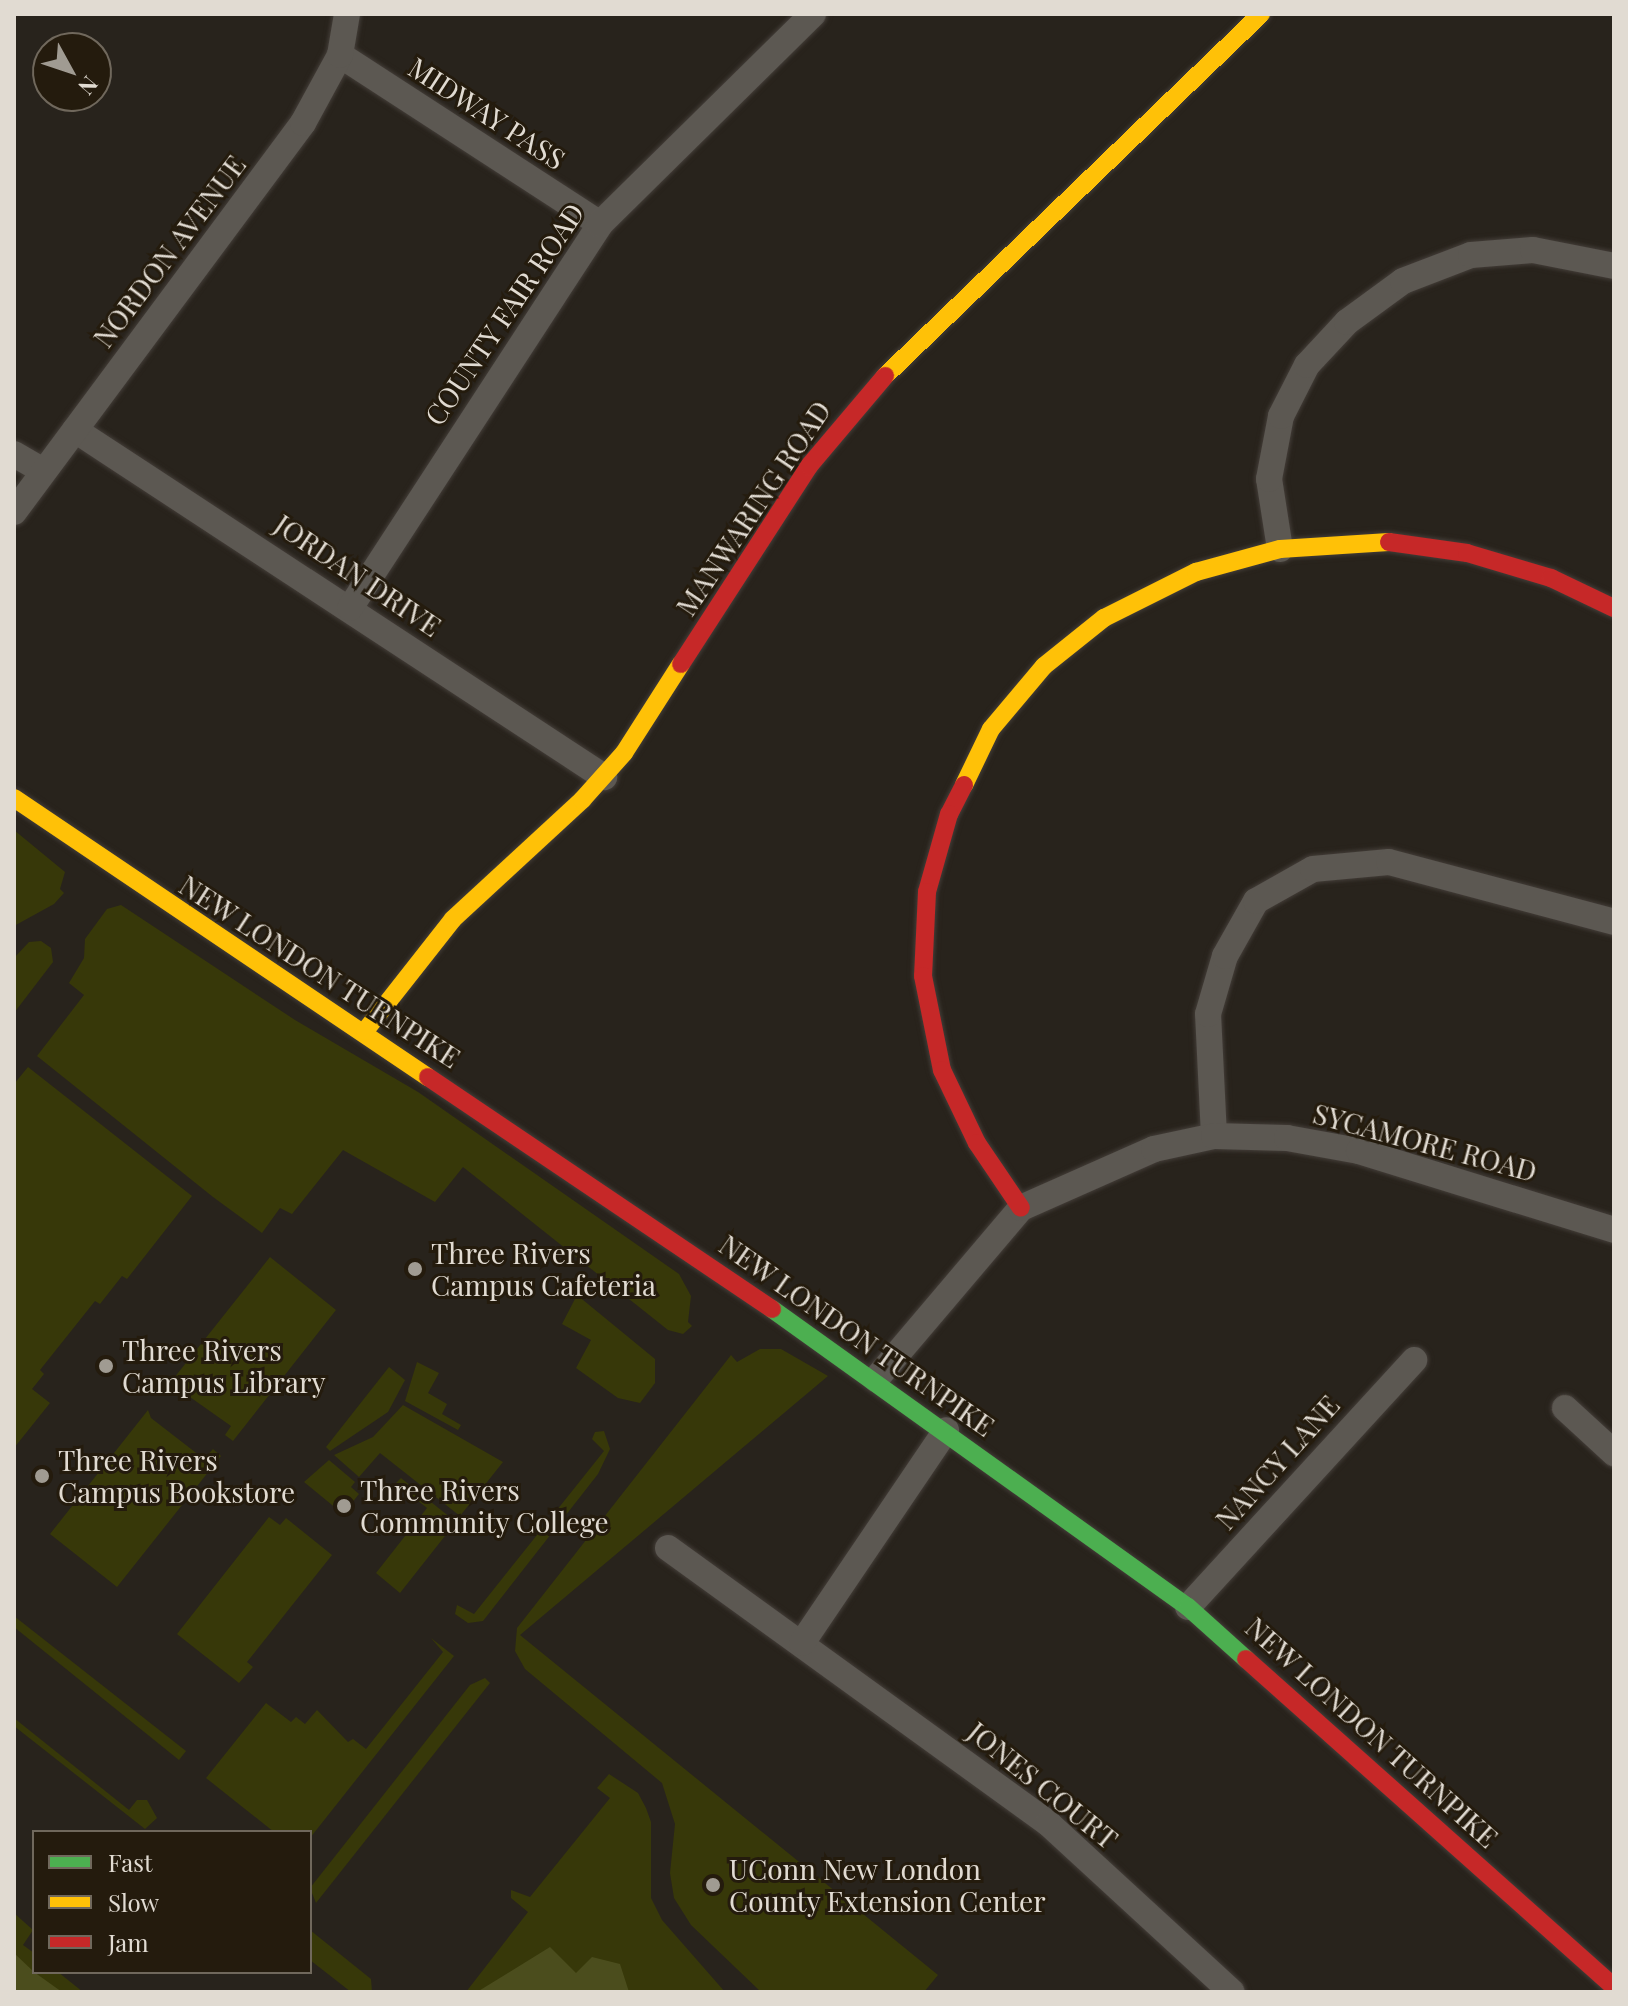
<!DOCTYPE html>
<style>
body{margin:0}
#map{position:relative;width:1628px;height:2006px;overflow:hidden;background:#28231c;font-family:"Playfair Display",serif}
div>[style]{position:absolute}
.green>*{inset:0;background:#373809}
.forest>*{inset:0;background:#4b4d1d}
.roads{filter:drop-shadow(0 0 2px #433d38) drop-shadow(0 0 2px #433d38)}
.street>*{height:26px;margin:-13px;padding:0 13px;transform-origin:13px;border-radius:13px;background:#5c5852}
.fast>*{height:18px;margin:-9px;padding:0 9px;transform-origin:9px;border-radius:9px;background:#4caf50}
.slow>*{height:18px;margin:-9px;padding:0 9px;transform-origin:9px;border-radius:9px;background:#ffc107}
.jam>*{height:18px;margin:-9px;padding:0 9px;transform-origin:9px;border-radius:9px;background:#c62828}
.dots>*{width:22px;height:22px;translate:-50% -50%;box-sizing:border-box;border:4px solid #241b0d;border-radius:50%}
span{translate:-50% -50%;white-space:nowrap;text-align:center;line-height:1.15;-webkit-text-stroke:6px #241b0d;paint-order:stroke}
.street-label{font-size:28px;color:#e1dbd2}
.poi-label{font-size:28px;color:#e1dbd2}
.left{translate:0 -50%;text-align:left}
.frame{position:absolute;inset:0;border:16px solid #e1dbd2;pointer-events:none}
.legend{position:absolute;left:32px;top:1830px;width:280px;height:144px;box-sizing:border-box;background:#241b0d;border:2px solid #70685c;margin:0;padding:10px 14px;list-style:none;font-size:24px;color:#e1dbd2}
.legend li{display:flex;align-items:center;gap:16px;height:40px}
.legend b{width:40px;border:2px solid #70685c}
.north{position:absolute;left:32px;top:32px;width:80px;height:80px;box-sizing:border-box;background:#241b0d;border:2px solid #70685c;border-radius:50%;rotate:130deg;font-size:22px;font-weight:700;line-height:32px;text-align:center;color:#e1dbd2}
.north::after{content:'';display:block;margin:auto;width:28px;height:36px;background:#a09b92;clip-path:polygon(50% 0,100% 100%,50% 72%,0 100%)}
</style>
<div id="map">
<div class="green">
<div style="clip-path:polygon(14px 830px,65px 872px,60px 889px,64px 893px,54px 904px,14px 926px)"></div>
<div style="clip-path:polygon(121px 905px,295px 1020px,418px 1092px,679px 1274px,691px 1296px,688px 1322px,692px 1326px,683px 1334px,668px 1330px,463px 1167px,435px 1202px,343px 1150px,292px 1214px,280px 1208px,262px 1233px,213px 1197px,37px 1056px,84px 995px,69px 983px,84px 958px,85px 939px,107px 909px)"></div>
<div style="clip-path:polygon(41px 941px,51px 948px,53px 962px,14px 1013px,14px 958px,29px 942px)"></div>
<div style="clip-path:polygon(28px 1067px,192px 1196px,127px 1279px,122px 1276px,100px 1304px,95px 1301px,40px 1370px,44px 1374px,32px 1389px,50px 1403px,14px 1448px,14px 1084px)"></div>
<div style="clip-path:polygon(270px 1257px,336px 1310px,233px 1441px,225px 1435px,231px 1426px,170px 1383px)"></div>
<div style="clip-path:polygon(577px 1295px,655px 1359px,655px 1383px,640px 1403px,618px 1398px,576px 1368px,591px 1340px,562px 1324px)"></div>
<div style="clip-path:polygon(760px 1349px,781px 1349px,828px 1376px,520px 1635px,938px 1975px,924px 1992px,761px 1992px,691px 1925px,674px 1898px,670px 1873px,675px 1824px,662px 1783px,525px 1669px,515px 1651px,517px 1628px,728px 1359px,731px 1355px,737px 1362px)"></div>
<div style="clip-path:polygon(417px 1362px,439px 1373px,428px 1393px,447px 1404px,442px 1414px,461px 1425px,458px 1430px,405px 1401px)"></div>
<div style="clip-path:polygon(389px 1367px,405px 1380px,388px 1412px,330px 1451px,326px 1447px)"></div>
<div style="clip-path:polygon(403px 1405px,503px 1462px,460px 1516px,380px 1453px,359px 1477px,334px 1455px,373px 1437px)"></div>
<div style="clip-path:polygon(148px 1410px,151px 1418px,204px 1459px,213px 1449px,221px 1456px,117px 1587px,50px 1534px)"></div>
<div style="clip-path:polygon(604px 1431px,610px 1449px,598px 1474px,483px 1621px,468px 1623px,455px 1614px,457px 1605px,474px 1614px,604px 1451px,592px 1439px,595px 1432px)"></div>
<div style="clip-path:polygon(329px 1460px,355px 1482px,351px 1487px,359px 1494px,343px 1514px,304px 1482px)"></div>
<div style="clip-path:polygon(401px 1478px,456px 1522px,400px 1593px,376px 1573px,427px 1508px,396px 1483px)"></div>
<div style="clip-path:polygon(269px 1517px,280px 1525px,286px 1518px,332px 1555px,247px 1662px,253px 1667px,239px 1683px,177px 1634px)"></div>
<div style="clip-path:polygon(14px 1616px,186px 1751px,179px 1760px,14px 1627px)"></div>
<div style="clip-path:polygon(431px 1638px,454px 1656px,310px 1838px,310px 1832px,274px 1832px,206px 1778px,266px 1703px,291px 1722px,296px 1717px,305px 1724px,317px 1710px,348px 1742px,353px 1739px,366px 1749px,443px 1652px)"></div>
<div style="clip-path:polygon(485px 1678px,490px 1683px,316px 1903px,310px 1888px,470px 1685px)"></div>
<div style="clip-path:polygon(14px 1718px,129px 1810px,137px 1800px,147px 1800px,157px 1818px,145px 1829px,14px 1726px)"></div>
<div style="clip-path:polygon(609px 1774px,638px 1793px,646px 1808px,651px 1822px,651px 1898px,662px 1920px,725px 1992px,466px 1992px,528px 1912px,511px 1898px,511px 1890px,530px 1897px,610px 1798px,597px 1788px)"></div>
<div style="clip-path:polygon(14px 1913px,33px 1930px,23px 1945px,34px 1953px,34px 1972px,58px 1972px,83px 1992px,14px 1992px)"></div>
<div style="clip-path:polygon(310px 1930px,371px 1979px,372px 1992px,351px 1992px,310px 1960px)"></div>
</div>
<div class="forest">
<div style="clip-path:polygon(550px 1947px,576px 1973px,592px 1957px,620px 1964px,629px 1992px,477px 1992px)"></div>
<div style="clip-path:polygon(14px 1953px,34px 1972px,62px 1992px,14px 1992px)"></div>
</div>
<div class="roads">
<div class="street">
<div style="left:340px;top:55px;width:310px;rotate:33deg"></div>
<div style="left:75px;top:430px;width:633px;rotate:33.26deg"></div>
<div style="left:14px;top:454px;width:34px;rotate:30deg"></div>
<div style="left:14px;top:512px;width:485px;rotate:-53.4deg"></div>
<div style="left:303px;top:123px;width:77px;rotate:-61.4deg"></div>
<div style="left:340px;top:55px;width:42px;rotate:-80.3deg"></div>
<div style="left:1280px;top:549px;width:71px;rotate:-98.9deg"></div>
<div style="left:1269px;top:479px;width:64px;rotate:-79.2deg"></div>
<div style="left:1281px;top:416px;width:57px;rotate:-63deg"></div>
<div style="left:1307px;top:365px;width:59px;rotate:-47.1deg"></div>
<div style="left:1347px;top:322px;width:69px;rotate:-36.2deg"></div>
<div style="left:1403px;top:281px;width:73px;rotate:-20.9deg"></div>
<div style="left:1471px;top:255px;width:62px;rotate:-4.6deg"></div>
<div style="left:1533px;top:250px;width:83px;rotate:11.2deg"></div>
<div style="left:350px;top:608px;width:458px;rotate:-56.9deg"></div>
<div style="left:600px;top:224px;width:299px;rotate:-44.6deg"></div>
<div style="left:1214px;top:1136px;width:122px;rotate:-92.8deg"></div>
<div style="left:1208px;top:1014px;width:60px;rotate:-73.7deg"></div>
<div style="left:1225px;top:956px;width:63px;rotate:-60.6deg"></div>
<div style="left:1256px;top:901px;width:65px;rotate:-29.3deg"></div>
<div style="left:1313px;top:869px;width:76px;rotate:-5.3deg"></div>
<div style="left:1389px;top:862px;width:233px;rotate:14.9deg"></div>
<div style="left:876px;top:1379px;width:224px;rotate:-49.7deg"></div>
<div style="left:1021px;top:1208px;width:145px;rotate:-23.9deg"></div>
<div style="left:1154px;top:1149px;width:61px;rotate:-12.2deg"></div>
<div style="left:1214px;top:1136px;width:73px;rotate:1.6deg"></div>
<div style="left:1287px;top:1138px;width:73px;rotate:10.2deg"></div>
<div style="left:1359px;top:1151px;width:267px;rotate:17.2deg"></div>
<div style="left:1565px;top:1408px;width:67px;rotate:42.6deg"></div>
<div style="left:668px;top:1548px;width:470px;rotate:35.9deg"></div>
<div style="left:1049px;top:1824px;width:248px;rotate:42.6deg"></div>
<div style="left:1188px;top:1607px;width:335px;rotate:-47.5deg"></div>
<div style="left:802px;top:1643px;width:257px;rotate:-55.9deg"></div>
</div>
<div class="fast">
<div style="left:772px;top:1309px;width:512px;rotate:35.62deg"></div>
<div style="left:1188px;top:1607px;width:78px;rotate:41.9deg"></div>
</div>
<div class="slow">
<div style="left:885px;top:376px;width:522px;rotate:-43.91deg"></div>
<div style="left:964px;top:785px;width:62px;rotate:-64.3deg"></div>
<div style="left:991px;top:729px;width:82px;rotate:-49.9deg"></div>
<div style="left:1044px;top:666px;width:77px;rotate:-38.7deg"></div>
<div style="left:1104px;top:618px;width:103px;rotate:-26.6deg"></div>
<div style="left:1196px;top:572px;width:87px;rotate:-15.3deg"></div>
<div style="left:1280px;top:549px;width:109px;rotate:-3.7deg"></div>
<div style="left:14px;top:798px;width:499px;rotate:34deg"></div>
<div style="left:365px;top:1031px;width:142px;rotate:-51.8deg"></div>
<div style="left:453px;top:919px;width:176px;rotate:-42.7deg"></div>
<div style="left:582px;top:800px;width:63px;rotate:-48.2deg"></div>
<div style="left:624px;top:753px;width:106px;rotate:-57.4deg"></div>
</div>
<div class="jam">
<div style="left:1389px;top:542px;width:79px;rotate:8deg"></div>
<div style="left:1467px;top:553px;width:88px;rotate:16.6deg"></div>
<div style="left:1551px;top:578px;width:70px;rotate:25.5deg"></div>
<div style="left:681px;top:664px;width:236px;rotate:-57.1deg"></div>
<div style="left:809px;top:466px;width:118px;rotate:-49.8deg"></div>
<div style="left:964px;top:785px;width:33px;rotate:117deg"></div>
<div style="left:949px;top:814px;width:81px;rotate:105.8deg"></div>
<div style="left:927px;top:892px;width:84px;rotate:92.7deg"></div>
<div style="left:923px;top:976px;width:96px;rotate:78.6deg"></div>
<div style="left:942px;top:1070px;width:81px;rotate:64.4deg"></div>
<div style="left:977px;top:1143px;width:78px;rotate:55.9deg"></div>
<div style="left:428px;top:1077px;width:415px;rotate:34deg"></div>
<div style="left:1246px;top:1659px;width:493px;rotate:41.7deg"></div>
</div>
</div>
<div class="dots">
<div style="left:415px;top:1269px;background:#a09b92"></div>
<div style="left:106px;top:1366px;background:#a09b92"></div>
<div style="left:42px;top:1476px;background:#a09b92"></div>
<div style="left:344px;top:1506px;background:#a09b92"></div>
<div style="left:713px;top:1885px;background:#a09b92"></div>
</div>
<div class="street-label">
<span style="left:487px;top:113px;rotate:33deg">MIDWAY PASS</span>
<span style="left:169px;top:251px;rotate:-53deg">NORDON AVENUE</span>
<span style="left:504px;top:314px;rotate:-56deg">COUNTY FAIR ROAD</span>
<span style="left:753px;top:508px;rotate:-56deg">MANWARING ROAD</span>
<span style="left:358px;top:575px;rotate:34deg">JORDAN DRIVE</span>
<span style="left:320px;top:971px;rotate:33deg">NEW LONDON TURNPIKE</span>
<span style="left:1425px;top:1142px;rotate:15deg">SYCAMORE ROAD</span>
<span style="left:857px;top:1335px;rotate:35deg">NEW LONDON TURNPIKE</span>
<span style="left:1277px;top:1462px;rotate:-48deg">NANCY LANE</span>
<span style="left:1372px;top:1732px;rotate:42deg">NEW LONDON TURNPIKE</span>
<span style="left:1043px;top:1785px;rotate:39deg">JONES COURT</span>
</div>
<div class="poi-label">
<span class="left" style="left:431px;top:1269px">Three Rivers<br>Campus Cafeteria</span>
<span class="left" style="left:122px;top:1366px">Three Rivers<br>Campus Library</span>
<span class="left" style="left:58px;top:1476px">Three Rivers<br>Campus Bookstore</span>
<span class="left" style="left:360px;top:1506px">Three Rivers<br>Community College</span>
<span class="left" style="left:729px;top:1885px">UConn New London<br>County Extension Center</span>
</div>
<div class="frame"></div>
<ul class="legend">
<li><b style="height:10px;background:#4caf50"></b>Fast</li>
<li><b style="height:10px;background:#ffc107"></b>Slow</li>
<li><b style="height:10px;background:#c62828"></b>Jam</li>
</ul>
<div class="north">N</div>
</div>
